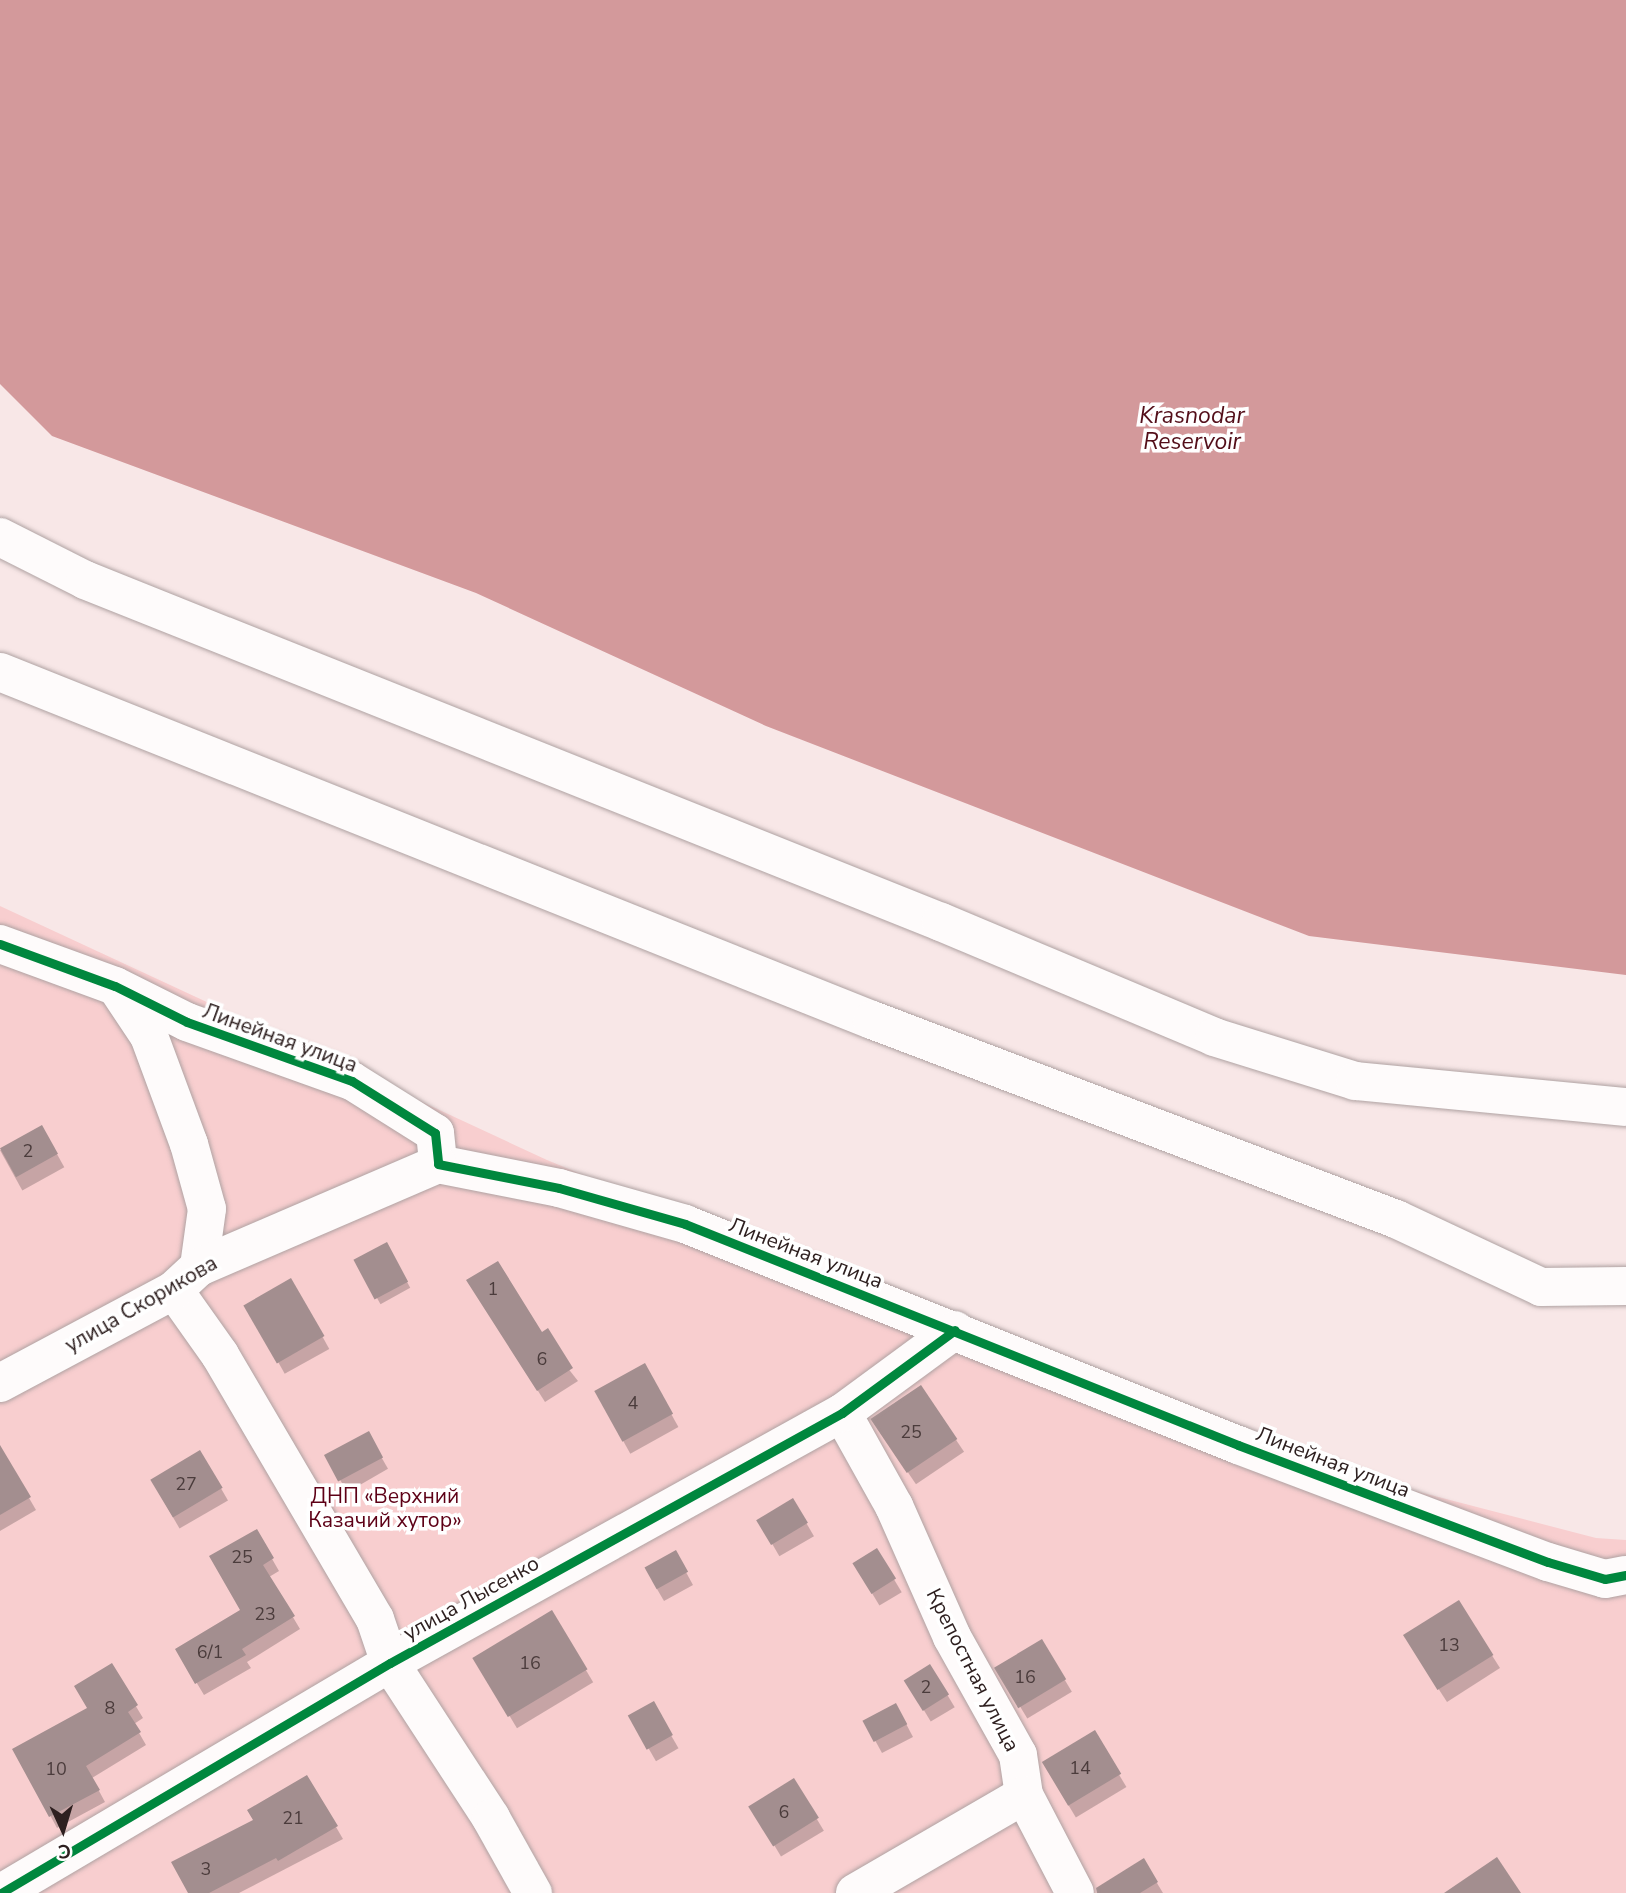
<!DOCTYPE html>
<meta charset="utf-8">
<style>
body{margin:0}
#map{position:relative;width:1626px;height:1893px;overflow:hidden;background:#f8e7e7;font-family:"Nunito Sans",sans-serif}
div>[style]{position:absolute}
.green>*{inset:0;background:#f8cecf}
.water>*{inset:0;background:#d3999b}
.shadow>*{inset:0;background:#0003;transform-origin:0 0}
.building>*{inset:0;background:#a38e8f;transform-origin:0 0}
.roads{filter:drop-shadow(0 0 2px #afa2a2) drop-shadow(0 0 2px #afa2a2)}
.minor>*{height:38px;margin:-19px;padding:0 19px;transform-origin:19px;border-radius:19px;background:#fefbfb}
.cycleway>*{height:9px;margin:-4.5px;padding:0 4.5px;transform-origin:4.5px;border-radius:4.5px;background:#00873e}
span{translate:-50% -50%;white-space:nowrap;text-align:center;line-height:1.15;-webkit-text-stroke:7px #fff;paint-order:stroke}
.number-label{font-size:18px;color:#4b3c3c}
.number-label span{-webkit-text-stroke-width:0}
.street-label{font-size:21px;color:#2e2020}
.park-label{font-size:21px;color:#5d0016}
.water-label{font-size:23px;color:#530e19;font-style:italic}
.north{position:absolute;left:28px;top:1795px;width:70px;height:70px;-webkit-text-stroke:5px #fff;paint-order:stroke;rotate:176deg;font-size:19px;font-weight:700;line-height:28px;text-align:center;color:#2e2020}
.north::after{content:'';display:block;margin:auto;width:24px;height:32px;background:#2e2020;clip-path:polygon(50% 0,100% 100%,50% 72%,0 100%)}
</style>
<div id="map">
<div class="green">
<div style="clip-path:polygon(0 906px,547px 1160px,1238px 1445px,1596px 1538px,1626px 1540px,1626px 1893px,0 1893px)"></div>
</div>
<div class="water">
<div style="clip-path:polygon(0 0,1626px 0,1626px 975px,1309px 936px,766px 726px,476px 593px,52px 436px,0 384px)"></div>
</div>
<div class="shadow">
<div style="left:42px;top:1127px;width:46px;height:48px;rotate:61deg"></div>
<div style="left:386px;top:1244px;width:50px;height:34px;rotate:61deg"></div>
<div style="left:291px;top:1280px;width:79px;height:51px;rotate:61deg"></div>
<div style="clip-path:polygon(476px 1293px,541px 1334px,578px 1381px,545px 1402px)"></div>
<div style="left:644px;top:1365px;width:71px;height:55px;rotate:61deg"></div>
<div style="left:921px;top:1388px;width:77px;height:58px;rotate:56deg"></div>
<div style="left:368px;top:1434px;width:40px;height:47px;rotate:60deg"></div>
<div style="clip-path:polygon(0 1448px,36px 1510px,0 1531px)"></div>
<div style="left:200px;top:1452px;width:56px;height:56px;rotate:60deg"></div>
<div style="left:793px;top:1500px;width:42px;height:40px;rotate:60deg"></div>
<div style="clip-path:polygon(256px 1531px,279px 1571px,269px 1577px,300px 1629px,247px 1662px,251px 1668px,204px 1695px,177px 1650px,242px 1611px)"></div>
<div style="left:877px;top:1551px;width:48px;height:26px;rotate:59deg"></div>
<div style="clip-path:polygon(675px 1552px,693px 1585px,664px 1601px,657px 1589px)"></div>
<div style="clip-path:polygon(1458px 1602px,1500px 1668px,1447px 1702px,1412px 1648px)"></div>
<div style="left:551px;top:1612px;width:82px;height:89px;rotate:59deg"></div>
<div style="left:1042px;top:1642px;width:58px;height:52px;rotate:59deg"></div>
<div style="clip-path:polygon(111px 1665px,143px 1718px,134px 1724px,146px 1745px,92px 1778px,105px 1802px,57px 1828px,14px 1749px,89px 1709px)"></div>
<div style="left:930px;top:1666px;width:48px;height:28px;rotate:59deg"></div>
<div style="left:653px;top:1704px;width:51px;height:26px;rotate:60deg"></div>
<div style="clip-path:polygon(903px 1718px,913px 1737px,882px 1753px,865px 1722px)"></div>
<div style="left:1094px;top:1733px;width:63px;height:59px;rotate:59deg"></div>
<div style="clip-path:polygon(307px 1777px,343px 1839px,239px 1893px,189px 1893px,255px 1820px)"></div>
<div style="left:794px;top:1781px;width:58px;height:50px;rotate:59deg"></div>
<div style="clip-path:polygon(1143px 1860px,1163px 1893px,1112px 1893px)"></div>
</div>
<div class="building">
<div style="left:42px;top:1125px;width:33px;height:48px;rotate:61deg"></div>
<div style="left:387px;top:1242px;width:45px;height:38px;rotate:62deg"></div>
<div style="clip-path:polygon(498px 1261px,542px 1332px,548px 1328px,573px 1368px,537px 1391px,466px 1280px)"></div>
<div style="left:291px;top:1278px;width:67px;height:55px;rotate:60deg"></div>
<div style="left:645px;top:1363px;width:58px;height:58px;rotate:61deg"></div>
<div style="left:921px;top:1385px;width:65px;height:61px;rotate:56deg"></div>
<div style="left:369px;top:1431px;width:30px;height:51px;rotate:62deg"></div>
<div style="clip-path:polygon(0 1445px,31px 1497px,0 1515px)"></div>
<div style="left:200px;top:1450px;width:44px;height:58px;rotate:59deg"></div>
<div style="left:793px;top:1498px;width:29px;height:43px;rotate:59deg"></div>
<div style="clip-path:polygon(257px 1529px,274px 1558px,263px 1565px,295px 1616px,242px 1649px,246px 1655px,195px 1684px,175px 1649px,240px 1610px,209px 1556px)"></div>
<div style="left:877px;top:1548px;width:36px;height:29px;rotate:58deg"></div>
<div style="left:676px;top:1550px;width:25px;height:36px;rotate:61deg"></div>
<div style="left:1459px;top:1600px;width:65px;height:66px;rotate:58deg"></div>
<div style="left:552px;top:1610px;width:69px;height:93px;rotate:59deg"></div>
<div style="left:1042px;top:1639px;width:47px;height:56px;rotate:59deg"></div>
<div style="clip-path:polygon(112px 1663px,138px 1705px,128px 1712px,141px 1732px,86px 1766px,100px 1790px,49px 1817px,12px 1749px,87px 1708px,74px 1686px)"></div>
<div style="left:930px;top:1664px;width:36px;height:31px;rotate:58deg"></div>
<div style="left:654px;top:1701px;width:39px;height:30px;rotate:61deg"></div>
<div style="left:896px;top:1703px;width:24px;height:38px;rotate:62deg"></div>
<div style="left:1095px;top:1730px;width:51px;height:62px;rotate:59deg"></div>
<div style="clip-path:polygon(307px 1775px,338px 1826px,278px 1861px,276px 1858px,209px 1893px,188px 1893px,171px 1862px,253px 1820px,247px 1810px)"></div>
<div style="left:794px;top:1778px;width:47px;height:54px;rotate:58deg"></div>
<div style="clip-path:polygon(1497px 1857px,1521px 1893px,1444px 1893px)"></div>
<div style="clip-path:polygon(1144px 1858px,1158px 1882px,1140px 1893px,1097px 1893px,1096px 1888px)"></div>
</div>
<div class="roads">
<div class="minor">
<div style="left:0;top:537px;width:95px;rotate:26.8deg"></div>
<div style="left:85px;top:580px;width:922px;rotate:21.78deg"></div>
<div style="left:941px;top:922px;width:296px;rotate:22.8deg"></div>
<div style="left:1214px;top:1037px;width:148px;rotate:17.3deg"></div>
<div style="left:1355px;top:1081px;width:272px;rotate:5.5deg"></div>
<div style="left:0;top:672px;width:939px;rotate:21.76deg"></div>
<div style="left:872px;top:1020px;width:561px;rotate:20.8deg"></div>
<div style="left:1396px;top:1219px;width:160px;rotate:25.1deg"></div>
<div style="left:1541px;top:1287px;width:85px;rotate:-0.7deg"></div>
<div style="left:0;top:944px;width:122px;rotate:20.1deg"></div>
<div style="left:115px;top:986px;width:80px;rotate:26.6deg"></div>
<div style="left:187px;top:1022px;width:175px;rotate:19.7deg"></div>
<div style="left:352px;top:1081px;width:98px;rotate:32.1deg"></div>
<div style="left:435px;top:1133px;width:31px;rotate:84deg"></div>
<div style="left:438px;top:1164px;width:123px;rotate:11.2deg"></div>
<div style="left:559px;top:1188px;width:131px;rotate:15.9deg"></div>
<div style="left:685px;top:1224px;width:596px;rotate:21.78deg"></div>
<div style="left:1238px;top:1445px;width:331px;rotate:20.7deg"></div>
<div style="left:1548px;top:1562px;width:59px;rotate:16.6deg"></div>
<div style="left:1605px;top:1579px;width:21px;rotate:-11deg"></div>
<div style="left:117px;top:988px;width:58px;rotate:56.3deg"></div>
<div style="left:149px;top:1036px;width:115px;rotate:69.7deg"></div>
<div style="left:189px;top:1144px;width:67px;rotate:74.5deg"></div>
<div style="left:207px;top:1209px;width:59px;rotate:97.9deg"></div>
<div style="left:174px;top:1290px;width:80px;rotate:54.7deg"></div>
<div style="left:220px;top:1355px;width:306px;rotate:59.6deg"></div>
<div style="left:375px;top:1619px;width:46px;rotate:71.2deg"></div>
<div style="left:390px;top:1663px;width:185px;rotate:56.9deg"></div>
<div style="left:491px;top:1818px;width:86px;rotate:60.8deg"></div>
<div style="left:0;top:1383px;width:197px;rotate:-28.1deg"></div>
<div style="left:174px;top:1290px;width:34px;rotate:-43deg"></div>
<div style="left:199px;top:1267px;width:260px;rotate:-23.3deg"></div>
<div style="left:842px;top:1413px;width:107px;rotate:60.8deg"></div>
<div style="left:894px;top:1506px;width:143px;rotate:66.1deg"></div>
<div style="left:952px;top:1637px;width:135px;rotate:60.8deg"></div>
<div style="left:1018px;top:1755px;width:40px;rotate:81.5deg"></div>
<div style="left:1024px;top:1795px;width:110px;rotate:62.5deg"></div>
<div style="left:1px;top:1893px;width:452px;rotate:-30.6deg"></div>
<div style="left:390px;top:1663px;width:517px;rotate:-28.95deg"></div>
<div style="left:842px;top:1413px;width:140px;rotate:-36.3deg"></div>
<div style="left:855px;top:1893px;width:195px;rotate:-30.1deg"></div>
</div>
</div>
<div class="cycleway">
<div style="left:0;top:944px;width:122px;rotate:20.1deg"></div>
<div style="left:115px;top:986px;width:80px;rotate:26.6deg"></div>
<div style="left:187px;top:1022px;width:175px;rotate:19.7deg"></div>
<div style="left:352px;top:1081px;width:98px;rotate:32.1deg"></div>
<div style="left:435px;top:1133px;width:31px;rotate:84deg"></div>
<div style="left:438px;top:1164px;width:123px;rotate:11.2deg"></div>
<div style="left:559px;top:1188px;width:131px;rotate:15.9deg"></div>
<div style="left:685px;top:1224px;width:596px;rotate:21.78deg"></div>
<div style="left:1238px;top:1445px;width:331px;rotate:20.7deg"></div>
<div style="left:1548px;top:1562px;width:59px;rotate:16.6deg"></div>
<div style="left:1605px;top:1579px;width:21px;rotate:-11deg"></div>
<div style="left:1px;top:1893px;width:452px;rotate:-30.6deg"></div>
<div style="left:390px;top:1663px;width:517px;rotate:-28.95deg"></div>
<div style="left:842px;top:1413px;width:140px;rotate:-36.3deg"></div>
</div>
<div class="number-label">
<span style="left:28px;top:1151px">2</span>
<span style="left:493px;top:1289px">1</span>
<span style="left:542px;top:1359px">6</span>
<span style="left:633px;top:1403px">4</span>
<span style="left:911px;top:1432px">25</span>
<span style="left:186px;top:1484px">27</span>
<span style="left:242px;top:1557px">25</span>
<span style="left:265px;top:1614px">23</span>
<span style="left:1449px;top:1645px">13</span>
<span style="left:210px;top:1652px">6/1</span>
<span style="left:530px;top:1663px">16</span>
<span style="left:1025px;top:1677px">16</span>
<span style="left:926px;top:1687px">2</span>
<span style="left:110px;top:1708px">8</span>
<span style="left:1080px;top:1768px">14</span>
<span style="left:56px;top:1769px">10</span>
<span style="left:784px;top:1812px">6</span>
<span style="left:293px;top:1818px">21</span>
<span style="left:206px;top:1869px">3</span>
</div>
<div class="street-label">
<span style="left:280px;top:1038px;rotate:20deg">Линейная улица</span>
<span style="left:806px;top:1253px;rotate:21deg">Линейная улица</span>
<span style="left:141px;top:1304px;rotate:-30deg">улица Скорикова</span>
<span style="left:1333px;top:1462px;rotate:21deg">Линейная улица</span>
<span style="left:471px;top:1598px;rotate:-29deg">улица Лысенко</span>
<span style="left:973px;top:1670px;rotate:63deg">Крепостная улица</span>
</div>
<div class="park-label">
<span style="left:385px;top:1508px">ДНП «Верхний<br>Казачий хутор»</span>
</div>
<div class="water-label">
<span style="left:1192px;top:429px">Krasnodar<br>Reservoir</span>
</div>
<div class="north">С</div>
</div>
